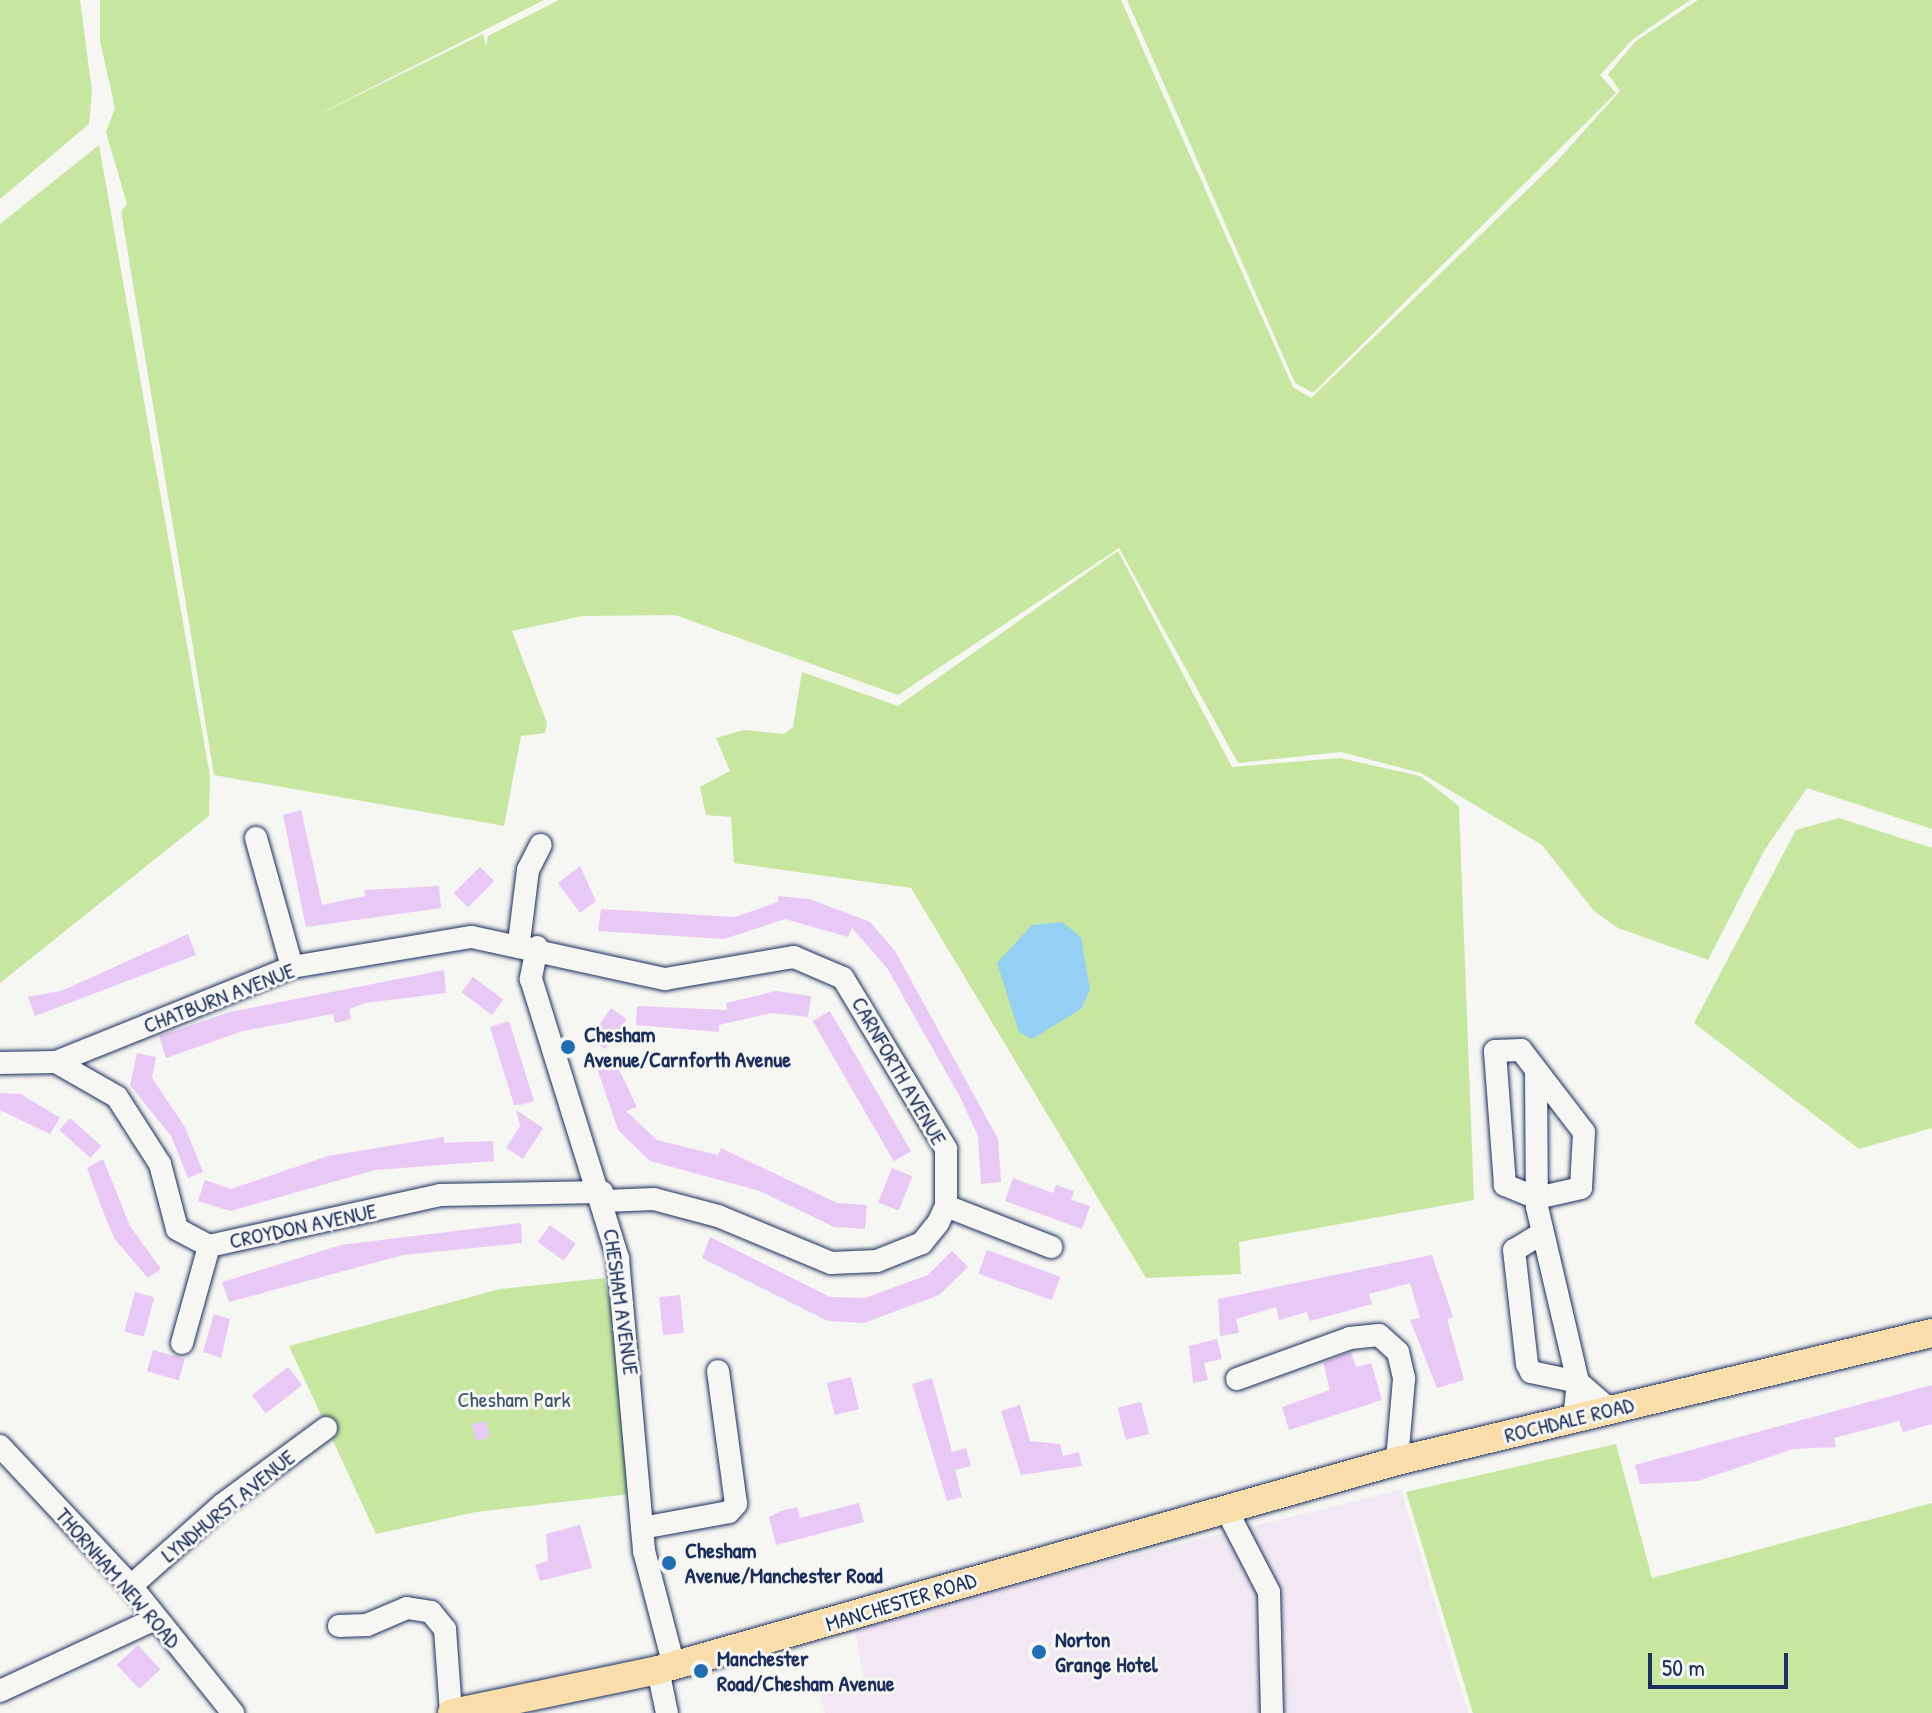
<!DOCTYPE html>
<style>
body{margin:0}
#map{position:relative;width:1932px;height:1713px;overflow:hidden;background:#f6f6f2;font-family:"Patrick Hand",sans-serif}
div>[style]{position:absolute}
.built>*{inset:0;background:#f2e8f3}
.green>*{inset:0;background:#c7e7a0}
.water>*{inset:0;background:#93d0f3}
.building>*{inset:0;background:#e8c8f5;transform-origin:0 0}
.roads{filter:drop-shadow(0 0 2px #1b2f5e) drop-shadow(0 0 2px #1b2f5e)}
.minor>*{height:22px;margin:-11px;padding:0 11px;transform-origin:11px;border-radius:11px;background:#f6f6f2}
.major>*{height:28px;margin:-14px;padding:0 14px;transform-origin:14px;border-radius:14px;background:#f9deab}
.dots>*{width:22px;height:22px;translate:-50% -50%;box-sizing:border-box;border:4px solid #f6f6f2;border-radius:50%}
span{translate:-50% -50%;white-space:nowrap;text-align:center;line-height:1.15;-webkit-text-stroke:6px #f6f6f2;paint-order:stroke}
.street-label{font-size:22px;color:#1b2f5e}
.poi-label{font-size:22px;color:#1b2f5e;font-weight:700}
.left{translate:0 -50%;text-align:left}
.park-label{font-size:22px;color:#3d546b}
.scale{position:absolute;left:1648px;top:1653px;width:140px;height:36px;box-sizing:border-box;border:4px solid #1b2f5e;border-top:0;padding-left:10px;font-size:24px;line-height:28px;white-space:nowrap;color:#1b2f5e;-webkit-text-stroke:6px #f6f6f2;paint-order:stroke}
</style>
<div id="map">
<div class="built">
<div style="clip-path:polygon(1401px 1490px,1468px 1713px,825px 1713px,820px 1694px,864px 1681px,854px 1624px)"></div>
</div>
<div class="green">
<div style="clip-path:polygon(0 0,80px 0,92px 91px,89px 124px,0 199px)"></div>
<div style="clip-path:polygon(100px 0,544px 0,297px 125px,483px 34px,486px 47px,488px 36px,559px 0,1121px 0,1293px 387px,1311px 398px,1556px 162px,1620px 91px,1608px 74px,1636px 41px,1698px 0,1932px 0,1932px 829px,1807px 788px,1764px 851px,1708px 960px,1618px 928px,1594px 911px,1542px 845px,1421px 773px,1341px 752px,1238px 763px,1119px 548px,898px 695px,675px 615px,583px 616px,512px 631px,547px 723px,545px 733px,521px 736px,504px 826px,214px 775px,121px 211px,127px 204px,106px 132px,115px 108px,100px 41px)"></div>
<div style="clip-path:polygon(1127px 0,1690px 0,1632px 40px,1600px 75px,1616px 93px,1313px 393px,1295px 383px)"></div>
<div style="clip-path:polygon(99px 145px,210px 776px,209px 816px,0 983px,0 224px)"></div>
<div style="clip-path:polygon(1118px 551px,1232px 767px,1340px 758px,1420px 776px,1459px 806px,1474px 1200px,1239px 1242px,1241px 1274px,1146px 1278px,911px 888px,734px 863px,731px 817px,706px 815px,700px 787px,730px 771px,716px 738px,744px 730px,784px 734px,793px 727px,802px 672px,898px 706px)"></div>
<div style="clip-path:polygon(1839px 818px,1932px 848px,1932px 1128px,1859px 1149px,1694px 1023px,1796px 830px)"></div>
<div style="clip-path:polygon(604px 1278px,621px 1348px,630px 1494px,476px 1512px,376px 1534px,289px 1346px,500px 1289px)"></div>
<div style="clip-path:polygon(1616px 1444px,1652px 1578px,1932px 1503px,1932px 1713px,1473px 1713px,1406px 1492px)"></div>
</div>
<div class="water">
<div style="clip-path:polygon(1062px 922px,1081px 937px,1090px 990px,1081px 1009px,1032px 1039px,1019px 1032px,997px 963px,1032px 925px)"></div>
</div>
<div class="building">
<div style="clip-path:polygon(301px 810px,322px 905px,365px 896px,364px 890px,439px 886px,441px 908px,306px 927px,283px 815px)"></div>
<div style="clip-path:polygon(580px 866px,596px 901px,580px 913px,558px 883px)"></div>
<div style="left:480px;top:867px;width:20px;height:37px;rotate:45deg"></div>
<div style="clip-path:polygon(778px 896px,809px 899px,870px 922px,895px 951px,998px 1139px,1001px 1182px,981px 1184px,978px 1136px,959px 1095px,887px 968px,852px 928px,848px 937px,785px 919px,724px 939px,598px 931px,601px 909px,735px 917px,778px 902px)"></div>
<div style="clip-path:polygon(188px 934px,196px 955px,35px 1016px,28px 997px,61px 991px)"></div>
<div style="clip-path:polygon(444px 970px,446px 993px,365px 1003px,349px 1009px,351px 1019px,335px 1023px,333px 1014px,243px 1031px,166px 1058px,159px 1036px,230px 1012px)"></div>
<div style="left:473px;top:977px;width:38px;height:19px;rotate:37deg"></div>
<div style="clip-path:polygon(776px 991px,811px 996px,808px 1017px,772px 1013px,719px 1025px,719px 1032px,636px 1025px,637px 1006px,727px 1010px,726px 1003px)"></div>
<div style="left:611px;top:1008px;width:19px;height:37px;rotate:35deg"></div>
<div style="left:830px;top:1011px;width:162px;height:20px;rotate:60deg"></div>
<div style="clip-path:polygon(509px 1021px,534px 1101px,520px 1105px,514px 1105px,490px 1027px)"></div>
<div style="clip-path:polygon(137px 1053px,156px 1057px,152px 1078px,185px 1127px,203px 1172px,188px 1178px,171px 1136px,130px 1085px)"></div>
<div style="clip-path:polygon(614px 1059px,637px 1107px,626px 1111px,657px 1140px,718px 1155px,721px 1148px,837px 1203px,867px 1205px,865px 1229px,834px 1227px,760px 1191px,650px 1161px,618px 1130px,596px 1065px)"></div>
<div style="clip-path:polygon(0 1093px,21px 1094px,60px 1118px,50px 1134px,0 1110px)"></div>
<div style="clip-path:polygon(516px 1110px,543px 1128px,523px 1159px,506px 1148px,520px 1126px)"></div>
<div style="left:70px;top:1118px;width:42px;height:16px;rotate:42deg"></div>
<div style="clip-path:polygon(444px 1137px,444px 1143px,493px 1141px,494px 1161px,375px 1170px,230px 1211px,198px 1201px,205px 1180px,231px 1189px,328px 1156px)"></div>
<div style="clip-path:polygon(103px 1159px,130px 1226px,161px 1269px,148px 1278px,114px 1238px,101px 1206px,87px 1168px)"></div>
<div style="left:892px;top:1168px;width:22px;height:37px;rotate:22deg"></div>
<div style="clip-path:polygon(1013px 1178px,1053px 1193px,1056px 1185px,1074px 1191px,1071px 1200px,1090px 1206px,1082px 1229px,1005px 1201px)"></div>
<div style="clip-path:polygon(521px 1223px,522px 1243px,403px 1255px,229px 1302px,222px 1282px,341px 1245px)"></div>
<div style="left:550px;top:1225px;width:32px;height:21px;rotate:36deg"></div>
<div style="clip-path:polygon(710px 1237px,830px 1297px,865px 1298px,928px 1275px,952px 1251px,968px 1267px,939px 1295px,864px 1323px,828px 1321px,702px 1258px)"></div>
<div style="left:987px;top:1250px;width:78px;height:25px;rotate:20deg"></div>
<div style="clip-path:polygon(1432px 1255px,1453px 1317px,1447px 1319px,1464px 1380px,1437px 1388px,1410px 1320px,1420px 1318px,1410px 1283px,1369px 1294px,1372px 1304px,1310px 1321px,1307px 1312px,1279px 1320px,1276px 1307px,1236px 1319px,1239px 1333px,1220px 1336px,1218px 1299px)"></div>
<div style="left:135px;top:1292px;width:20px;height:41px;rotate:15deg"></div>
<div style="left:680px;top:1295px;width:38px;height:21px;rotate:84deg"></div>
<div style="clip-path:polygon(214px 1314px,230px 1319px,221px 1358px,203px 1352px)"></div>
<div style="clip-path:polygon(1217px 1339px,1222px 1359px,1204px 1363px,1208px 1380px,1193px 1383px,1189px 1346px)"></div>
<div style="left:153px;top:1350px;width:33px;height:22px;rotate:16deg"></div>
<div style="clip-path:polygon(1351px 1352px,1356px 1367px,1371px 1363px,1382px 1400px,1289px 1430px,1282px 1407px,1330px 1390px,1323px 1363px)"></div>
<div style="left:288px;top:1367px;width:23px;height:46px;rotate:52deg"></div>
<div style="left:851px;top:1377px;width:33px;height:25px;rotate:76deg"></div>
<div style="clip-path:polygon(932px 1378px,952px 1452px,966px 1448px,971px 1466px,955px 1470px,962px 1497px,947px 1501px,912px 1384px)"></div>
<div style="clip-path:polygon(1932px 1385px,1932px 1424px,1903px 1432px,1899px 1421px,1834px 1438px,1836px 1447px,1793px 1449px,1698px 1481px,1640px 1484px,1635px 1465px)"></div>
<div style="left:1141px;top:1402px;width:33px;height:24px;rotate:76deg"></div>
<div style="clip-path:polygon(1020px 1405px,1030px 1441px,1060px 1444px,1063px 1456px,1079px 1452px,1082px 1466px,1021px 1475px,1001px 1411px)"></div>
<div style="left:486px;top:1421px;width:17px;height:14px;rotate:77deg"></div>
<div style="clip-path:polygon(859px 1503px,864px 1522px,776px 1545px,769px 1517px,781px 1511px,797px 1507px,800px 1518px)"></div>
<div style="clip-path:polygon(580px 1525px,592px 1568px,540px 1581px,535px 1565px,548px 1561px,546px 1534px)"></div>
<div style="left:138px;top:1645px;width:33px;height:29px;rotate:47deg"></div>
</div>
<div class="roads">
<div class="minor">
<div style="left:256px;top:838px;width:134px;rotate:74.4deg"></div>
<div style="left:519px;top:942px;width:73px;rotate:-82.9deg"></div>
<div style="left:528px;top:870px;width:28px;rotate:-63deg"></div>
<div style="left:537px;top:947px;width:33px;rotate:101deg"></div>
<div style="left:531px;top:979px;width:293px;rotate:72.7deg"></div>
<div style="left:618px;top:1259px;width:293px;rotate:84.9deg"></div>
<div style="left:644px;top:1551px;width:119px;rotate:75.4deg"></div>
<div style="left:1521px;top:1050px;width:103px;rotate:52.5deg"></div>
<div style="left:1584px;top:1132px;width:56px;rotate:93.1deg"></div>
<div style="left:1581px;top:1188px;width:45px;rotate:167.2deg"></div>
<div style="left:1537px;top:1198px;width:35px;rotate:-158deg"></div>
<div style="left:1505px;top:1185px;width:134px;rotate:-94.3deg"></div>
<div style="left:1495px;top:1051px;width:26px;rotate:-2deg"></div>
<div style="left:56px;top:1062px;width:70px;rotate:29.8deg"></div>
<div style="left:117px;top:1097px;width:80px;rotate:57.3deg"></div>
<div style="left:160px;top:1164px;width:67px;rotate:75.3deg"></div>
<div style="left:177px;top:1229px;width:36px;rotate:28deg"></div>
<div style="left:209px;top:1246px;width:237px;rotate:-12.4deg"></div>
<div style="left:440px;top:1195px;width:162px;rotate:-1.1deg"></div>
<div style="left:0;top:1063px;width:56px;rotate:-1deg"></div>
<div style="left:56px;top:1062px;width:254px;rotate:-21.9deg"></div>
<div style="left:292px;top:967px;width:182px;rotate:-9.5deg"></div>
<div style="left:472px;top:937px;width:198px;rotate:12.3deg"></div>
<div style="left:665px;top:979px;width:131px;rotate:-9.7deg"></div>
<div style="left:794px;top:957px;width:53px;rotate:23.2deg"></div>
<div style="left:843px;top:978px;width:200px;rotate:58.9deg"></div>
<div style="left:946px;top:1149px;width:57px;rotate:90deg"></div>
<div style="left:946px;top:1206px;width:19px;rotate:115deg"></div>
<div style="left:938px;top:1223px;width:26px;rotate:129deg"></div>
<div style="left:922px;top:1243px;width:48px;rotate:158.2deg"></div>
<div style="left:877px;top:1261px;width:46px;rotate:177.5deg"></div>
<div style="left:831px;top:1263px;width:122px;rotate:-157.4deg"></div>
<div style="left:718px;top:1216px;width:66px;rotate:-165.1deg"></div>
<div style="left:654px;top:1199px;width:49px;rotate:177.7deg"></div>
<div style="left:1536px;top:1072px;width:135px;rotate:89.6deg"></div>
<div style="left:1537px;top:1207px;width:180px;rotate:76.8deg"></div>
<div style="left:1578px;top:1382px;width:36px;rotate:96deg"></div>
<div style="left:946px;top:1206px;width:113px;rotate:21.3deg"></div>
<div style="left:1541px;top:1234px;width:31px;rotate:149deg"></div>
<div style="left:1514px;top:1250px;width:115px;rotate:83.5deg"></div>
<div style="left:1527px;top:1364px;width:9px;rotate:63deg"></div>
<div style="left:1531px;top:1372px;width:48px;rotate:12deg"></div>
<div style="left:1578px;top:1382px;width:43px;rotate:41.2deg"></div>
<div style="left:182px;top:1343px;width:101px;rotate:-74.4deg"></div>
<div style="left:1237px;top:1379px;width:120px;rotate:-19.9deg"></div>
<div style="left:1350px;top:1338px;width:29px;rotate:-6deg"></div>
<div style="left:1379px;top:1335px;width:25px;rotate:42deg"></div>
<div style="left:1398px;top:1352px;width:28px;rotate:77deg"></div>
<div style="left:1404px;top:1379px;width:82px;rotate:94.9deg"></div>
<div style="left:0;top:1446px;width:192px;rotate:46.9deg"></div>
<div style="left:131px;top:1586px;width:163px;rotate:51.2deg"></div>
<div style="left:1226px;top:1509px;width:93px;rotate:62.6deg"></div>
<div style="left:1269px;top:1592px;width:121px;rotate:88.6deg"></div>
<div style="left:642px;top:1528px;width:88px;rotate:-10.4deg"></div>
<div style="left:729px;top:1512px;width:11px;rotate:-49deg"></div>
<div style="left:736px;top:1504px;width:134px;rotate:-97.7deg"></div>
<div style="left:131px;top:1586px;width:123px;rotate:-41.7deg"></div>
<div style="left:223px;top:1504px;width:128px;rotate:-36.4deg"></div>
<div style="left:339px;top:1626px;width:28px;rotate:-2deg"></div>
<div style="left:367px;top:1625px;width:43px;rotate:-23deg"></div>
<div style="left:407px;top:1608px;width:24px;rotate:9deg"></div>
<div style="left:431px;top:1612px;width:22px;rotate:51deg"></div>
<div style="left:445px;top:1629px;width:84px;rotate:85.9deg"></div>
<div style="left:658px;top:1670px;width:44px;rotate:78.2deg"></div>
<div style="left:0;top:1691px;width:171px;rotate:-24.9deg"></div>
</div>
<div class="major">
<div style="left:452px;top:1713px;width:210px;rotate:-11.8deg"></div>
<div style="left:658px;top:1670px;width:768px;rotate:-15.79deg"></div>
<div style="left:1397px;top:1461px;width:550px;rotate:-13.46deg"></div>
</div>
</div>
<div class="dots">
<div style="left:568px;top:1047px;background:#1f6fb2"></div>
<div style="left:669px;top:1563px;background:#1f6fb2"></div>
<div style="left:1039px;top:1652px;background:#1f6fb2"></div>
<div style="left:701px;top:1671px;background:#1f6fb2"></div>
</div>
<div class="street-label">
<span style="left:219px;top:998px;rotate:-21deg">CHATBURN AVENUE</span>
<span style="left:899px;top:1071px;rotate:60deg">CARNFORTH AVENUE</span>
<span style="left:303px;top:1226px;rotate:-12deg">CROYDON AVENUE</span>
<span style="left:621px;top:1302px;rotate:82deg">CHESHAM AVENUE</span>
<span style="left:1569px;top:1420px;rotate:-14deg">ROCHDALE ROAD</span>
<span style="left:228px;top:1506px;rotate:-39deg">LYNDHURST AVENUE</span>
<span style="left:118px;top:1578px;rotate:49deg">THORNHAM NEW ROAD</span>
<span style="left:901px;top:1602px;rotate:-17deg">MANCHESTER ROAD</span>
</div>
<div class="poi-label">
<span class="left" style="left:584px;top:1047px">Chesham<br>Avenue/Carnforth Avenue</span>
<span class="left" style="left:685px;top:1563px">Chesham<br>Avenue/Manchester Road</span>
<span class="left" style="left:1055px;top:1652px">Norton<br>Grange Hotel</span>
<span class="left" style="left:717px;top:1671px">Manchester<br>Road/Chesham Avenue</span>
</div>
<div class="park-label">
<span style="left:514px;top:1400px">Chesham Park</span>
</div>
<div class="scale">50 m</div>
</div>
